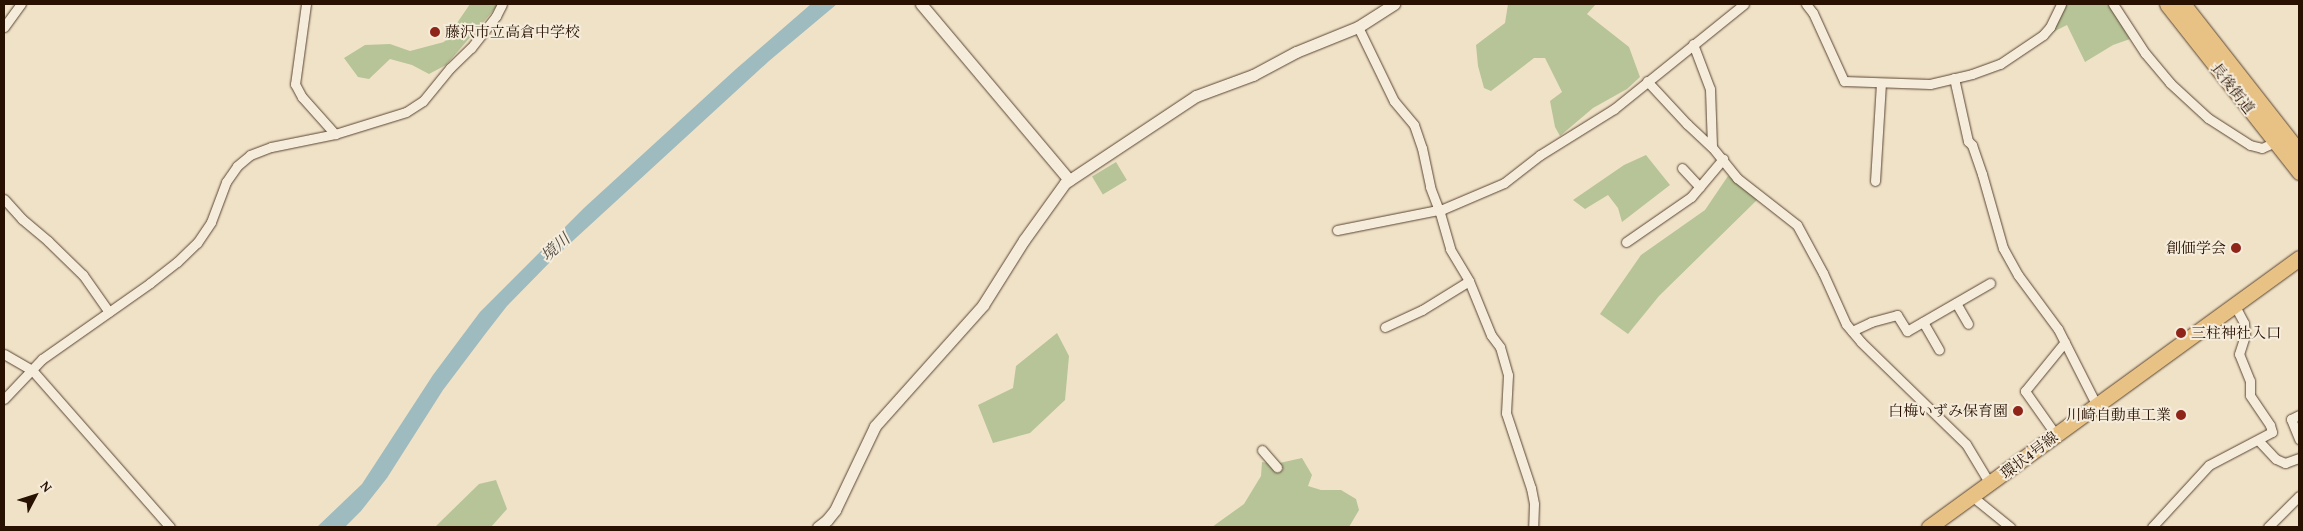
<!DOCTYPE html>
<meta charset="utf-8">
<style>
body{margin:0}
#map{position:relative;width:2303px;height:531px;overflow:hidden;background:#f0e2c7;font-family:"Gentium Book Plus","Noto Serif JP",serif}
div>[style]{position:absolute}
.green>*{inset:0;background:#b7c497;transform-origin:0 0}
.water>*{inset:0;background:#9ebbbf}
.roads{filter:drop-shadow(0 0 1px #5a4532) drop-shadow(0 0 1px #5a4532)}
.minor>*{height:9px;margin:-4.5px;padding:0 4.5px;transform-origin:4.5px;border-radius:4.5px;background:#f5ecdb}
.tertiary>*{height:11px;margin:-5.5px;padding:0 5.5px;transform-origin:5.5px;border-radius:5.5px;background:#f5ecdb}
.primary>*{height:15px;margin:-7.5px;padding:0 7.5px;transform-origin:7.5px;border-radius:7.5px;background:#e8c184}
.dots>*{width:14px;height:14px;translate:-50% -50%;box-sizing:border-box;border:2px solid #f5ecdb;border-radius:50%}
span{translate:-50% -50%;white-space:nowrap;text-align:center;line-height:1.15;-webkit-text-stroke:4px #f5ecdb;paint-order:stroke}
.poi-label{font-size:15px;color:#281101}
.left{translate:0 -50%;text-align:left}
.right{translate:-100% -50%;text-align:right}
.street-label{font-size:15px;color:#281101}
.water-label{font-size:16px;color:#514c44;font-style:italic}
.frame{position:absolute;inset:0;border:5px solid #281101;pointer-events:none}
.north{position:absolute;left:10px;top:471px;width:50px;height:50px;-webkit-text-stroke:4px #f5ecdb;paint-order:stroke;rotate:50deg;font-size:14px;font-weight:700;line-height:20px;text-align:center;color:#281101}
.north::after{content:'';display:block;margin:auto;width:18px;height:22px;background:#281101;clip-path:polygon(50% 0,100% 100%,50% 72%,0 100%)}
</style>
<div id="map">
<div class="green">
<div style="clip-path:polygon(470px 4px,499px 4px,446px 65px,429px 74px,412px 65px,390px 59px,369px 79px,358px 77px,344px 58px,365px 45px,390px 44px,410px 51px,444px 42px)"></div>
<div style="clip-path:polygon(1508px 4px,1596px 4px,1587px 14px,1629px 47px,1640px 77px,1627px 89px,1593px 108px,1560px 136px,1555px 127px,1550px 101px,1562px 92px,1545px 58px,1534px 58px,1491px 91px,1484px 88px,1478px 66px,1476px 45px,1505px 23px)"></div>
<div style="clip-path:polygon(2062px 4px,2108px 4px,2130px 39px,2113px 45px,2085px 62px,2067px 25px,2047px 35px)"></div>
<div style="clip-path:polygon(1646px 155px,1670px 185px,1622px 222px,1618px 208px,1608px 195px,1585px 209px,1573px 200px,1624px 165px)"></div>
<div style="left:1116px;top:162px;width:21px;height:28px;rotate:59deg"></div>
<div style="clip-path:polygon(1728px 176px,1758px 199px,1659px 296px,1628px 334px,1600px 314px,1641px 255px,1705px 210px)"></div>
<div style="clip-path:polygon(1057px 333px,1069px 356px,1065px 400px,1030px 433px,993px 443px,978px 405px,1013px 388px,1016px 366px)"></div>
<div style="clip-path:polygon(1302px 458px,1312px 475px,1308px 486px,1321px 490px,1341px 490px,1356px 499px,1359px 510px,1349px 527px,1212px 527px,1244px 504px,1261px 476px,1262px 462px,1275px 464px)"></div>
<div style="clip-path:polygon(496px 480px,507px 509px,491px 527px,435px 527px,479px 484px)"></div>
</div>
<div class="water">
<div style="clip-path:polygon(811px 4px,837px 4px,769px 61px,553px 259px,507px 306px,486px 333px,443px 390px,387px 478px,361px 511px,345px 527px,317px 527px,362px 484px,433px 375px,480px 312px,584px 208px,736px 69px)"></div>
</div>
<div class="roads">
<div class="minor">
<div style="left:306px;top:4px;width:81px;rotate:97.8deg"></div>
<div style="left:295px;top:84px;width:15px;rotate:62deg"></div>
<div style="left:302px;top:97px;width:50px;rotate:48.3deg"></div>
<div style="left:1806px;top:4px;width:11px;rotate:52deg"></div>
<div style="left:1813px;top:13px;width:75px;rotate:65.5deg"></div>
<div style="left:1844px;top:81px;width:86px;rotate:2deg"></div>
<div style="left:1930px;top:84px;width:43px;rotate:-13.4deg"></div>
<div style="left:1972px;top:74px;width:30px;rotate:-20deg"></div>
<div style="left:2000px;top:64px;width:52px;rotate:-34deg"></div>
<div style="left:2043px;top:35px;width:11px;rotate:-49deg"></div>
<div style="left:2050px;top:27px;width:25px;rotate:-64deg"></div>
<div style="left:2113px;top:4px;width:59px;rotate:56.9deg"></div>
<div style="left:2145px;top:53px;width:39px;rotate:50deg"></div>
<div style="left:2170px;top:83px;width:52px;rotate:42.6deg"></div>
<div style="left:2208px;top:118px;width:50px;rotate:32.7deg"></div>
<div style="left:2250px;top:145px;width:12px;rotate:14deg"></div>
<div style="left:2262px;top:148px;width:14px;rotate:-25deg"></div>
<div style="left:4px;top:27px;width:29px;rotate:-54deg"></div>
<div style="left:1358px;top:27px;width:82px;rotate:64.1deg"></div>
<div style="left:1394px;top:101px;width:31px;rotate:50deg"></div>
<div style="left:1414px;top:125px;width:24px;rotate:71deg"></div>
<div style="left:1422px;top:148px;width:40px;rotate:78deg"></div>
<div style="left:1430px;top:187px;width:28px;rotate:69deg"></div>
<div style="left:1440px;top:213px;width:37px;rotate:74deg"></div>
<div style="left:1450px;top:249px;width:37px;rotate:59deg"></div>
<div style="left:1469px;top:281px;width:58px;rotate:67.8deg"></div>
<div style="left:1491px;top:335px;width:15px;rotate:53deg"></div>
<div style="left:1500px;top:347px;width:29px;rotate:74deg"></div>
<div style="left:1508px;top:375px;width:38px;rotate:93deg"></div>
<div style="left:1506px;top:413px;width:79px;rotate:71.6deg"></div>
<div style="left:1531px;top:488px;width:16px;rotate:79deg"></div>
<div style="left:1534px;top:504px;width:23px;rotate:92deg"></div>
<div style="left:1693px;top:44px;width:48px;rotate:69.3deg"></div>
<div style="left:1710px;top:89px;width:58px;rotate:88deg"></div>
<div style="left:1954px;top:78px;width:65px;rotate:77.5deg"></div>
<div style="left:1968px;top:141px;width:6px;rotate:45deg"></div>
<div style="left:1972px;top:145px;width:31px;rotate:71deg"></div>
<div style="left:1982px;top:174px;width:77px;rotate:74.2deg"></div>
<div style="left:2003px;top:248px;width:31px;rotate:61deg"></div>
<div style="left:2018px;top:275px;width:67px;rotate:53.5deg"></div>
<div style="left:2058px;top:329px;width:84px;rotate:63.1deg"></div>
<div style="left:1647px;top:81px;width:59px;rotate:47.1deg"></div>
<div style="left:1687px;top:124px;width:34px;rotate:43deg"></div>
<div style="left:1712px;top:147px;width:40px;rotate:51deg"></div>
<div style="left:1737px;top:178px;width:76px;rotate:38.1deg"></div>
<div style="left:1797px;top:225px;width:55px;rotate:61.6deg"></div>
<div style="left:1823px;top:273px;width:56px;rotate:65.7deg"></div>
<div style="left:1846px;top:324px;width:23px;rotate:50deg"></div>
<div style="left:1861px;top:342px;width:146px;rotate:44.2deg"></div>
<div style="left:1966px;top:444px;width:47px;rotate:59deg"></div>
<div style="left:1682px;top:168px;width:26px;rotate:47deg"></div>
<div style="left:1875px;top:181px;width:98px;rotate:-86.5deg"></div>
<div style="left:4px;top:199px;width:27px;rotate:48deg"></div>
<div style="left:22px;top:219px;width:34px;rotate:40deg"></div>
<div style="left:48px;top:241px;width:49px;rotate:44.2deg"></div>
<div style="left:83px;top:275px;width:45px;rotate:54.9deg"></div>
<div style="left:1337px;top:230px;width:108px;rotate:-11.2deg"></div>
<div style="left:1443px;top:209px;width:66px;rotate:-23.1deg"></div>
<div style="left:1504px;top:183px;width:46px;rotate:-37.9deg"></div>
<div style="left:1540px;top:155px;width:87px;rotate:-31.9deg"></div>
<div style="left:1614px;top:109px;width:167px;rotate:-38.9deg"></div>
<div style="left:1626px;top:242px;width:79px;rotate:-34.7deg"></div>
<div style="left:1691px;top:197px;width:50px;rotate:-49.9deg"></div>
<div style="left:1956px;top:303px;width:24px;rotate:60deg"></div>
<div style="left:1923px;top:322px;width:32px;rotate:60deg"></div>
<div style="left:1385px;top:327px;width:41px;rotate:-24.7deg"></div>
<div style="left:1422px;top:310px;width:55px;rotate:-31.7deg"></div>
<div style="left:1852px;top:331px;width:21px;rotate:-25deg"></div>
<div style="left:1871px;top:322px;width:27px;rotate:-15deg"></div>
<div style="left:1897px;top:315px;width:19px;rotate:58deg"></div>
<div style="left:1907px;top:331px;width:96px;rotate:-30deg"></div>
<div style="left:4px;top:354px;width:32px;rotate:30deg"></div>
<div style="left:32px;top:370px;width:209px;rotate:48.7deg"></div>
<div style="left:4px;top:399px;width:55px;rotate:-46.5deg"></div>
<div style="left:42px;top:359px;width:132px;rotate:-35.1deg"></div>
<div style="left:150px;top:283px;width:34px;rotate:-38deg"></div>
<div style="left:177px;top:262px;width:28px;rotate:-44deg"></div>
<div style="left:197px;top:243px;width:25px;rotate:-56deg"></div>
<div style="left:211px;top:222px;width:43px;rotate:-69.4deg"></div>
<div style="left:226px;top:182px;width:19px;rotate:-55deg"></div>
<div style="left:237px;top:166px;width:17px;rotate:-40deg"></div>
<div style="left:250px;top:155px;width:22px;rotate:-21deg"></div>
<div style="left:271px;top:147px;width:65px;rotate:-11.5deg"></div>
<div style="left:335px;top:134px;width:74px;rotate:-17.2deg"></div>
<div style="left:406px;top:112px;width:20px;rotate:-33deg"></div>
<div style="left:423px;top:101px;width:43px;rotate:-50.7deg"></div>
<div style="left:450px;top:68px;width:29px;rotate:-44deg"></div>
<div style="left:471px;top:48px;width:41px;rotate:-52deg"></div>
<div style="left:496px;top:16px;width:13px;rotate:-63deg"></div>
<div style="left:2299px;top:415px;width:9px;rotate:153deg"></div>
<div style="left:2291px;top:419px;width:22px;rotate:68deg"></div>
<div style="left:2056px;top:435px;width:54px;rotate:-125.2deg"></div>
<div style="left:2025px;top:391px;width:63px;rotate:-50.8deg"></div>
<div style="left:2258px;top:440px;width:26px;rotate:47deg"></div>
<div style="left:2276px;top:459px;width:10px;rotate:24deg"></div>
<div style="left:2285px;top:463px;width:15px;rotate:-20deg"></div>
<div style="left:1262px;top:450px;width:23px;rotate:49deg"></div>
<div style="left:1973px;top:497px;width:48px;rotate:39deg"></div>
<div style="left:2152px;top:527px;width:84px;rotate:-47.4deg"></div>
<div style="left:2209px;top:465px;width:71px;rotate:-27.6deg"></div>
<div style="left:2272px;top:432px;width:7px;rotate:-106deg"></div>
<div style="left:2270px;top:425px;width:36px;rotate:-124deg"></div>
<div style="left:2250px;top:395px;width:14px;rotate:-90deg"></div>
<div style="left:2250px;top:381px;width:29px;rotate:-112deg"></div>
<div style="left:2239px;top:354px;width:20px;rotate:-72deg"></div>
<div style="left:2245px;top:335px;width:12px;rotate:-95deg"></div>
<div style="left:2244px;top:323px;width:21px;rotate:-118deg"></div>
<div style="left:2268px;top:527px;width:44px;rotate:-45deg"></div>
</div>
<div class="tertiary">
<div style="left:921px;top:4px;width:230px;rotate:49.9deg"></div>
<div style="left:818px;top:527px;width:11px;rotate:-38deg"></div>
<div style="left:827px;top:520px;width:13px;rotate:-51deg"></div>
<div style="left:835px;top:510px;width:93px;rotate:-64.5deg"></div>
<div style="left:875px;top:426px;width:162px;rotate:-48.2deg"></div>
<div style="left:983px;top:305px;width:77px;rotate:-57.8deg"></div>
<div style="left:1024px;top:240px;width:70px;rotate:-54.3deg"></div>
<div style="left:1065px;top:183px;width:157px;rotate:-33.6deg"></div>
<div style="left:1196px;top:96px;width:61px;rotate:-20.2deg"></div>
<div style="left:1253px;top:75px;width:49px;rotate:-28.1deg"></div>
<div style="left:1296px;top:52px;width:67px;rotate:-22deg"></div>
<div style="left:1358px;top:27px;width:43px;rotate:-32.6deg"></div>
</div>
<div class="primary">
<div style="left:2167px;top:4px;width:214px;rotate:51.8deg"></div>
<div style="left:2183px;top:4px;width:188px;rotate:51.9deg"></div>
<div style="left:1929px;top:527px;width:457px;rotate:-36deg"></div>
</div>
</div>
<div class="dots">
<div style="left:435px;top:32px;background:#8f2418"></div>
<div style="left:2236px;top:248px;background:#8f2418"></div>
<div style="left:2181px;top:333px;background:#8f2418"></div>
<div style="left:2018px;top:411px;background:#8f2418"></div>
<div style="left:2181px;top:415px;background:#8f2418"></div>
</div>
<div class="poi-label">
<span class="left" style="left:445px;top:32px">藤沢市立高倉中学校</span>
<span class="right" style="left:2226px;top:248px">創価学会</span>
<span class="left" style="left:2191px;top:333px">三柱神社入口</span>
<span class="right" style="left:2008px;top:411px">白梅いずみ保育園</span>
<span class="right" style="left:2171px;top:415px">川崎自動車工業</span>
</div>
<div class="street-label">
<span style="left:2233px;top:88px;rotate:52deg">長後街道</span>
<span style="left:2029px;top:455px;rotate:-37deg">環状4号線</span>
</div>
<div class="water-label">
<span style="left:555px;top:247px;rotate:-42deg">境川</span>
</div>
<div class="frame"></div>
<div class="north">N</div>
</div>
